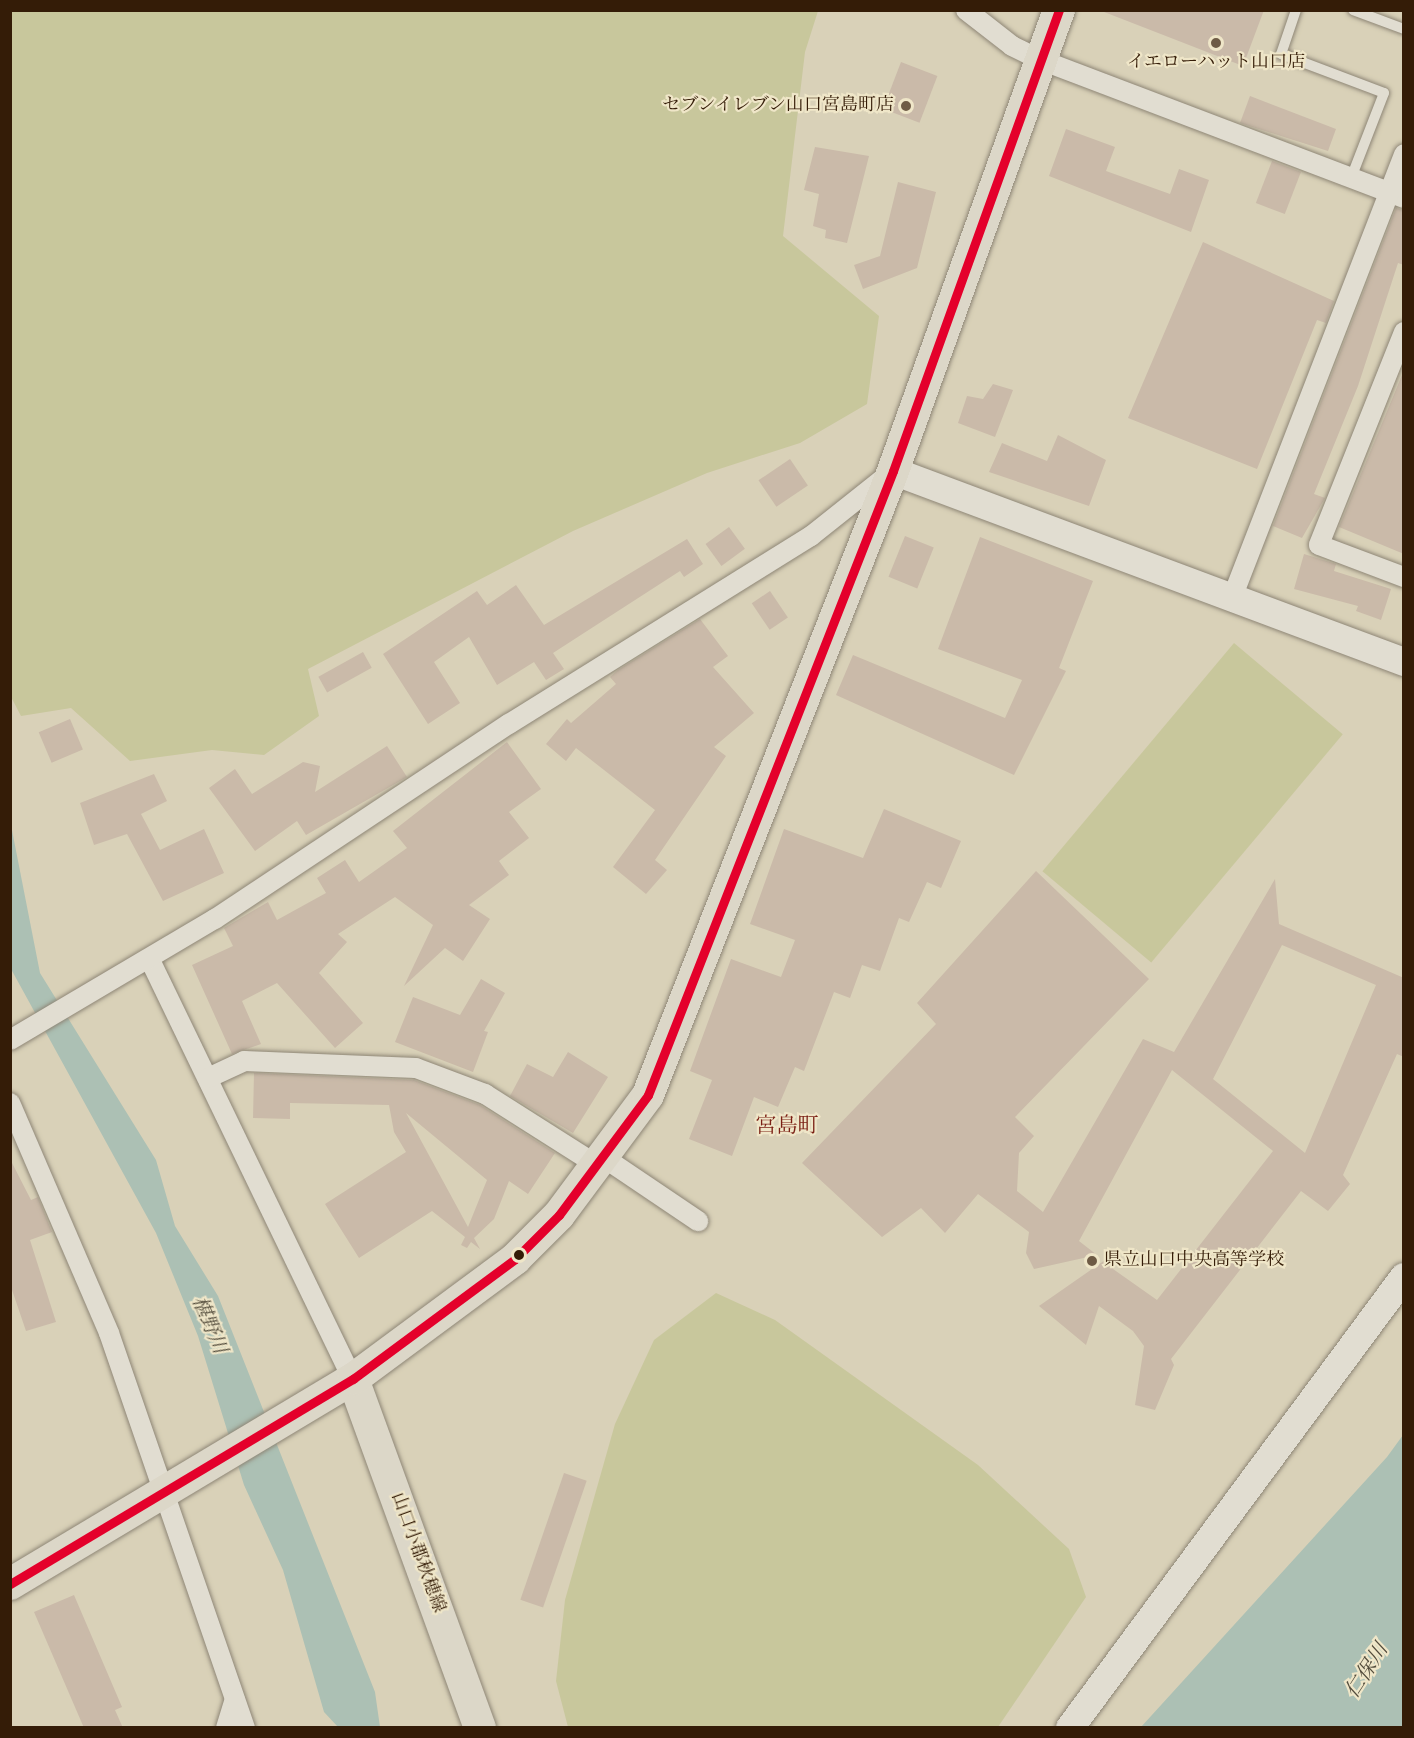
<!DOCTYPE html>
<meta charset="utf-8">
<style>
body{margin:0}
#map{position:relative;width:1414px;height:1738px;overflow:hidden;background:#d9d1b8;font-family:"IM FELL English","Noto Serif JP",serif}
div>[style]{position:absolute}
.green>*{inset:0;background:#c8c79c;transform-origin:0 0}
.water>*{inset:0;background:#acc0b4}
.building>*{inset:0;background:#cabaa9;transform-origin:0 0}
.roads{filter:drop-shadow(0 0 2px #8e8676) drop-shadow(0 0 2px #8e8676)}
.lane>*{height:10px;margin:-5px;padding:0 5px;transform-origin:5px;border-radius:5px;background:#e1ddd1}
.street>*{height:20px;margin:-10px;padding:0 10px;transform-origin:10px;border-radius:10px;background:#e1ddd1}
.secondary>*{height:28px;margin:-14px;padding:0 14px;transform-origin:14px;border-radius:14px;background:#e1ddd1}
.primary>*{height:32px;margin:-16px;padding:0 16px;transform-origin:16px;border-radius:16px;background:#dcd7c8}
.bus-1>*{height:9px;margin:-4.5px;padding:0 4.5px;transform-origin:4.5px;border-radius:4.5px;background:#e4002b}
.dots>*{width:16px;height:16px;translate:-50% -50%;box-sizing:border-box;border:3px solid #efe6c8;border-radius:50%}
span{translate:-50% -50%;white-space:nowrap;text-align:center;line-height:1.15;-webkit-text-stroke:4.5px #efe6c8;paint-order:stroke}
.poi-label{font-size:18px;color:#341c07}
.right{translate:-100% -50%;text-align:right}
.left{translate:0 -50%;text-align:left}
.street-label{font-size:18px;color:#341c07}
.water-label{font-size:20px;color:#524b3b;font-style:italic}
.quarter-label{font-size:21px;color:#7a1f14}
.frame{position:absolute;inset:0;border:12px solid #341c07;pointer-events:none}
</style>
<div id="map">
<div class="green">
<div style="clip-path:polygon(11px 10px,818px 11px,805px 52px,783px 236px,879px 316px,867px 404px,800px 443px,707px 473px,573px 531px,308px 669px,319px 716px,264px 755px,212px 750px,130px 761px,71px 708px,21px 716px,10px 695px)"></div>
<div style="left:1234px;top:643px;width:142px;height:298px;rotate:40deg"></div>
<div style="clip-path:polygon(716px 1293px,775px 1320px,978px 1465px,1069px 1549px,1086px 1597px,998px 1727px,568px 1727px,556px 1681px,565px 1600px,615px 1424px,654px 1340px)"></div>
</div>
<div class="water">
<div style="clip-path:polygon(10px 820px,40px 973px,156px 1160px,175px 1226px,218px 1296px,375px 1692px,380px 1727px,338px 1727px,324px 1712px,283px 1570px,244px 1485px,198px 1336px,156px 1233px,11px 969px)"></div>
<div style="clip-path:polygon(1403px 1435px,1403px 1727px,1141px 1727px,1387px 1457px)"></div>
</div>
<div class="building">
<div style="clip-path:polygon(1099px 10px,1264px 10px,1243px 66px)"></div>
<div style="left:901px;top:62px;width:39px;height:50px;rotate:21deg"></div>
<div style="clip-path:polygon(1250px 96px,1336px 129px,1328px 151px,1240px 123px)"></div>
<div style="clip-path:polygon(1066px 129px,1115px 147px,1106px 171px,1170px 194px,1179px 169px,1209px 180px,1191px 232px,1049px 176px)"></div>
<div style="clip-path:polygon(815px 147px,869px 156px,847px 243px,825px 238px,826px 230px,813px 226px,819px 194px,804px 190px)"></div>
<div style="left:1272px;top:161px;width:31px;height:45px;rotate:21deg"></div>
<div style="clip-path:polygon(898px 182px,936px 192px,917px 268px,863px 289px,854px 265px,880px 256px)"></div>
<div style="clip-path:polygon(1396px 208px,1404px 210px,1404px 265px,1398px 263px,1358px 386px,1314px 494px,1325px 498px,1302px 538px,1273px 526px)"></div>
<div style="clip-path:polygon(1203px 242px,1334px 301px,1326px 323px,1317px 320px,1257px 469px,1128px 418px)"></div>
<div style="clip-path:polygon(1402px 375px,1404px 375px,1404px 554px,1339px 527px)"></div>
<div style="clip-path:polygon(993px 384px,1013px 390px,995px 437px,958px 423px,967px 396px,983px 399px)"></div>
<div style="clip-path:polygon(1058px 435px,1106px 460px,1089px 506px,989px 472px,1002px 443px,1047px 461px)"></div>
<div style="left:790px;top:459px;width:32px;height:38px;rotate:56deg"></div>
<div style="left:729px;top:527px;width:27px;height:29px;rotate:54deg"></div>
<div style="left:905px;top:536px;width:31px;height:44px;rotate:22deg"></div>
<div style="clip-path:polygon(980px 537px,1093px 581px,1059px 668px,1066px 671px,1014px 775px,836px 695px,853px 655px,1005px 718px,1022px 680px,938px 649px)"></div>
<div style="clip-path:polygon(687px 539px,703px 564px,684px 577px,680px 571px,553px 653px,564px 669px,546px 680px,534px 662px,497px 685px,469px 637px,434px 662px,460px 703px,428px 724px,383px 654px,477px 591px,487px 605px,516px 585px,544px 625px)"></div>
<div style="clip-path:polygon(1304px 554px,1336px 564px,1334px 571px,1391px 589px,1381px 620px,1356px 611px,1358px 606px,1294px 589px)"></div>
<div style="left:770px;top:591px;width:32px;height:22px;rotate:56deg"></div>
<div style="clip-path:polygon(700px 619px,728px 656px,713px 667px,754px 713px,714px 747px,726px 756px,655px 860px,667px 870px,646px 894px,613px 867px,655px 810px,576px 748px,566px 761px,546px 744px,567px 719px,571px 723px,616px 684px,610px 677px,618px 670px)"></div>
<div style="left:363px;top:652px;width:18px;height:51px;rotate:61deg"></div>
<div style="left:70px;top:719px;width:33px;height:34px;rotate:67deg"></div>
<div style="clip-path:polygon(507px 742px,541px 789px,509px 812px,529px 838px,499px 861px,509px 875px,469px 905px,490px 919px,463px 961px,445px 948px,404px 986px,433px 925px,395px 897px,338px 934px,347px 942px,319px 973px,363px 1023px,335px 1048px,277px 983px,242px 1001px,261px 1044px,232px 1054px,192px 965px,233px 946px,224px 928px,268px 902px,277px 920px,326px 893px,317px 878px,345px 860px,359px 882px,407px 848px,393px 831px)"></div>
<div style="clip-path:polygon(387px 746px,407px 777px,306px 835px,297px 821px,255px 851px,209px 788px,235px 769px,252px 794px,303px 762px,320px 766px,315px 792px)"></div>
<div style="clip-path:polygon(154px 774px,167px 801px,141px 814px,160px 850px,204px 829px,224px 873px,163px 901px,127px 834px,94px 845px,80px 803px)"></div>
<div style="clip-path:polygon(884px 809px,961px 841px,941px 888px,927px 882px,909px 922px,899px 918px,880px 971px,862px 965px,850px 998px,834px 992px,804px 1071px,795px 1067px,778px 1107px,754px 1097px,732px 1156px,689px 1139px,712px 1080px,690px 1071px,731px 959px,781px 977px,795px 940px,750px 924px,784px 829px,863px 858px)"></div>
<div style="clip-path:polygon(evenodd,1036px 871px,1149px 979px,1015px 1117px,1034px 1136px,1019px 1153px,1017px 1191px,1043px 1212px,1143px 1039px,1174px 1052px,1275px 879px,1279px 924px,1404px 978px,1404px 1057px,1397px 1054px,1343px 1175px,1350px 1184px,1328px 1211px,1301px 1191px,1171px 1359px,1174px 1365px,1155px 1410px,1135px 1405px,1144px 1346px,1133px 1331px,1099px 1306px,1086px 1345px,1039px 1306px,1118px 1251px,1113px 1269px,1157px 1300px,1273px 1151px,1172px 1070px,1079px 1241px,1097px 1255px,1034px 1269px,1026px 1253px,1029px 1232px,978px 1194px,945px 1233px,921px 1208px,882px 1237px,802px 1163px,936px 1024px,917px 1003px,1036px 871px,1282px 945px,1376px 985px,1305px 1153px,1213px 1079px,1282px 945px)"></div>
<div style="clip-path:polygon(481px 979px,505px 993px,484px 1031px,488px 1032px,473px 1072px,395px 1042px,413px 997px,460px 1015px)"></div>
<div style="clip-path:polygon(568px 1052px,608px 1077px,573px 1133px,510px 1096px,527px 1064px,553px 1077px)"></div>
<div style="clip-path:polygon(evenodd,254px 1073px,414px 1080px,480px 1105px,555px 1153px,528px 1194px,509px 1181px,494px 1219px,474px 1238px,480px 1249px,471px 1242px,467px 1248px,461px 1245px,465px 1237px,432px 1211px,359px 1258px,325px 1204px,406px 1152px,394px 1132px,389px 1105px,290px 1103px,290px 1119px,253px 1118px,254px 1073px,406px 1113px,487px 1180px,468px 1227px,406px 1113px)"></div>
<div style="clip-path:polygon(10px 1159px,31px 1200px,38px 1197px,52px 1232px,30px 1240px,56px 1322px,26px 1331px,10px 1284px)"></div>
<div style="left:564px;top:1473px;width:24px;height:134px;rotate:19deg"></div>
<div style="clip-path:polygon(74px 1595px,122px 1707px,115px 1710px,123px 1728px,84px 1728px,34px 1612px)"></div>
</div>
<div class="roads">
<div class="lane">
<div style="left:1296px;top:10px;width:46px;rotate:108.8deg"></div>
<div style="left:1281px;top:54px;width:110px;rotate:20.7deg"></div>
<div style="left:1384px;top:93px;width:91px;rotate:111.2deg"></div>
<div style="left:1353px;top:10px;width:54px;rotate:20.4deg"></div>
</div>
<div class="street">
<div style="left:966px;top:10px;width:58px;rotate:38deg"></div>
<div style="left:1012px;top:46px;width:32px;rotate:26deg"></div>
<div style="left:1041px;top:60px;width:388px;rotate:20.8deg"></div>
<div style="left:1404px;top:332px;width:229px;rotate:111.8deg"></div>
<div style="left:1319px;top:545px;width:91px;rotate:20.6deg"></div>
<div style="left:1232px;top:598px;width:476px;rotate:-68.8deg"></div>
<div style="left:150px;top:960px;width:466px;rotate:64.2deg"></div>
<div style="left:10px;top:1040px;width:238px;rotate:-30.6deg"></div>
<div style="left:215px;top:919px;width:353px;rotate:-33.6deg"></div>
<div style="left:509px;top:724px;width:356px;rotate:-31.9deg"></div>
<div style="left:811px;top:536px;width:100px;rotate:-38.5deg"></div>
<div style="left:208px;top:1078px;width:40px;rotate:-25deg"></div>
<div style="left:244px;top:1061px;width:172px;rotate:2.3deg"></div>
<div style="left:416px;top:1068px;width:74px;rotate:20.6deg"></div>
<div style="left:485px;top:1094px;width:133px;rotate:32.4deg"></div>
<div style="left:10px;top:1103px;width:250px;rotate:66.7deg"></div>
<div style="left:109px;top:1333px;width:418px;rotate:71deg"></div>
<div style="left:603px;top:1157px;width:115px;rotate:34deg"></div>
<div style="left:226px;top:1728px;width:30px;rotate:-73deg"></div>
</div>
<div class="secondary">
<div style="left:893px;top:471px;width:546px;rotate:20.49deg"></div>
<div style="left:1070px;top:1728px;width:561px;rotate:-53.48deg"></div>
</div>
<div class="primary">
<div style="left:353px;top:1379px;width:371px;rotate:70deg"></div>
<div style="left:10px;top:1584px;width:400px;rotate:-30.9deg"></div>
<div style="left:353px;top:1379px;width:202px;rotate:-36.5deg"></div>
<div style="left:515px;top:1259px;width:62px;rotate:-45deg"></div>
<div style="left:559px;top:1215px;width:149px;rotate:-53.4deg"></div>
<div style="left:648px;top:1095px;width:670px;rotate:-68.56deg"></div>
<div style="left:893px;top:471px;width:490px;rotate:-70.2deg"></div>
</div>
</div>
<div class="bus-1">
<div style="left:10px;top:1584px;width:400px;rotate:-30.9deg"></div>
<div style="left:353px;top:1379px;width:202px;rotate:-36.5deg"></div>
<div style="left:515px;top:1259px;width:62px;rotate:-45deg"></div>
<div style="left:559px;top:1215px;width:149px;rotate:-53.4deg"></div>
<div style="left:648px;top:1095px;width:670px;rotate:-68.56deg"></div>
<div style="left:893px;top:471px;width:490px;rotate:-70.2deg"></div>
</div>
<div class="dots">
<div style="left:1216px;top:43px;background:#6e5b45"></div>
<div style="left:906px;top:106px;background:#6e5b45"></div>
<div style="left:519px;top:1255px;background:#341c07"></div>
<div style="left:1092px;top:1261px;background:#6e5b45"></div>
</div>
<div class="poi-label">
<span style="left:1216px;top:63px">イエローハット山口店</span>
<span class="right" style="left:894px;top:106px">セブンイレブン山口宮島町店</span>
<span class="left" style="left:1104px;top:1261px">県立山口中央高等学校</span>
</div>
<div class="street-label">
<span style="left:417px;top:1553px;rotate:70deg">山口小郡秋穂線</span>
</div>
<div class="water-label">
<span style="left:209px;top:1325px;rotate:67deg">椹野川</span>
<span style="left:1367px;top:1671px;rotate:-57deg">仁保川</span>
</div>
<div class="quarter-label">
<span style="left:787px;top:1127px">宮島町</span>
</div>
<div class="frame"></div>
</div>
